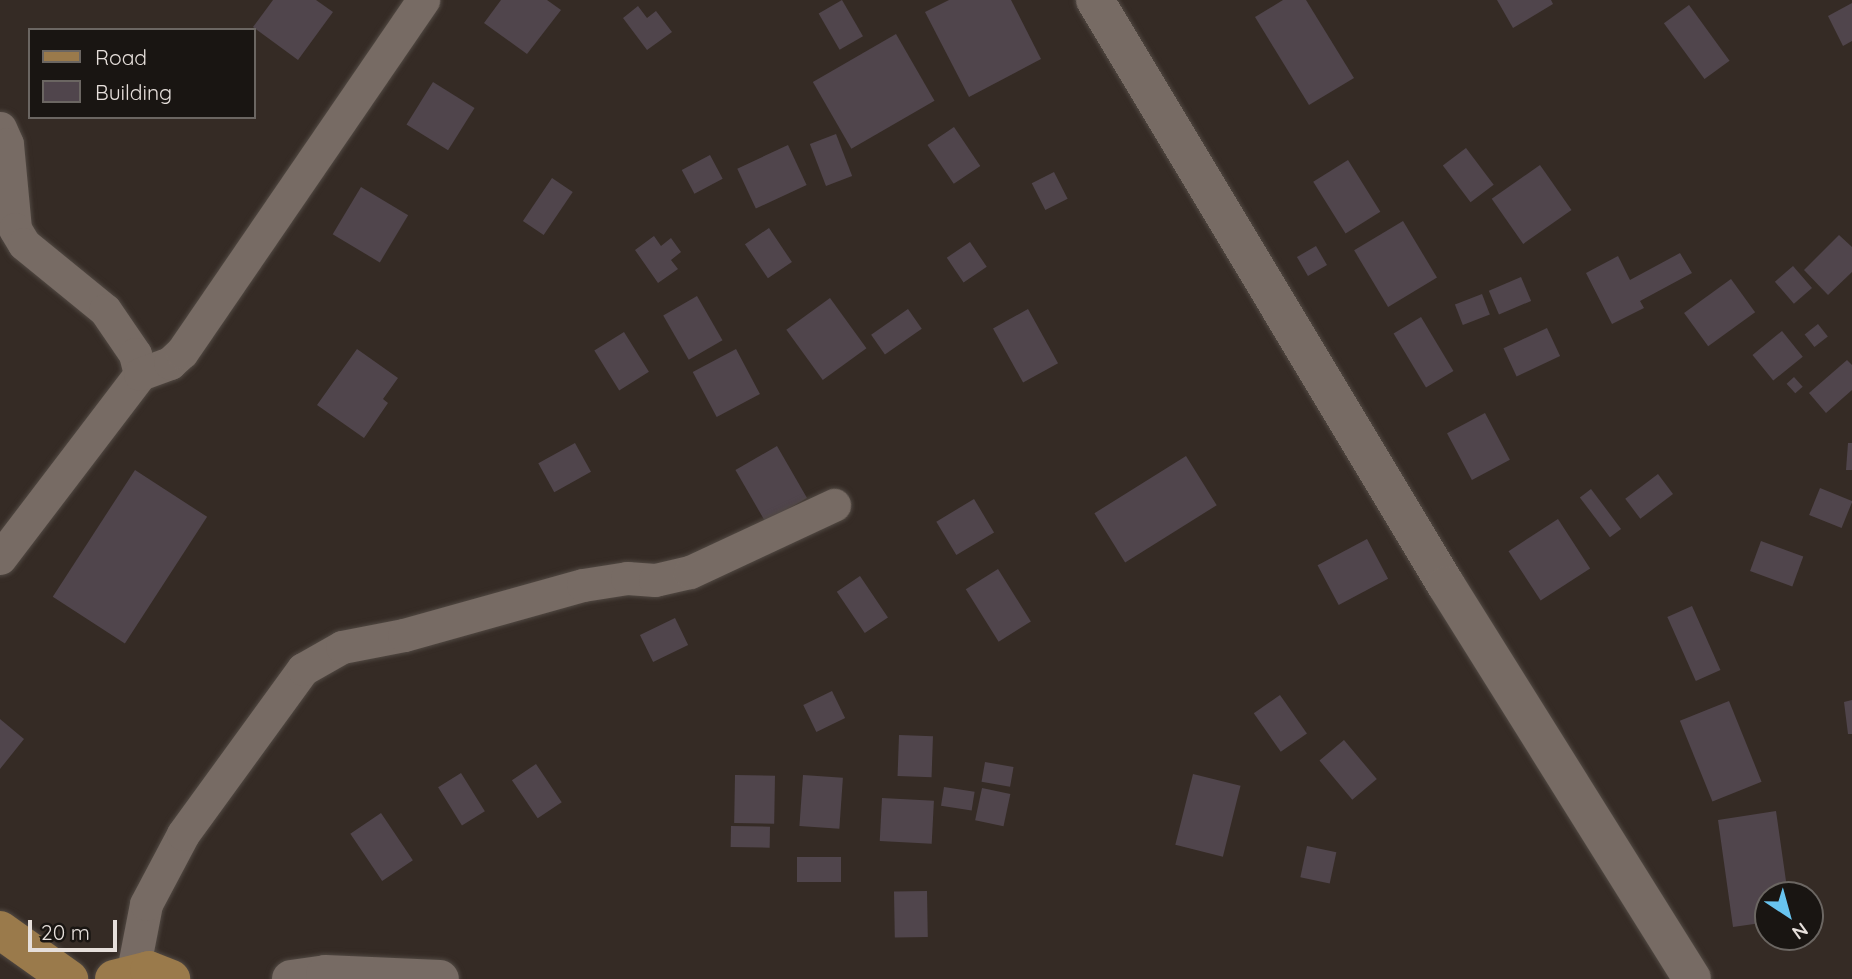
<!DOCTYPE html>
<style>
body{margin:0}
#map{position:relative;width:1852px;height:979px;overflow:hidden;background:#352b25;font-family:Quicksand,sans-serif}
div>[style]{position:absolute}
.building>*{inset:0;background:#50454c;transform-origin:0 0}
.roads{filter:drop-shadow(0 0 2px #514943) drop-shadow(0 0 2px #514943)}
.street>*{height:33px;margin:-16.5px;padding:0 16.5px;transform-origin:16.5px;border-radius:16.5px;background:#776b64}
.secondary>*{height:38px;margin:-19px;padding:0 19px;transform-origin:19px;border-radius:19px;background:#776b64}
.primary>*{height:38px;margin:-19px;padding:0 19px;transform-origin:19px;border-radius:19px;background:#9a7a4b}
span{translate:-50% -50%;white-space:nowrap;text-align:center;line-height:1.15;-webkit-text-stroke:5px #191512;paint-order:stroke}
.legend{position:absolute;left:28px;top:28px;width:228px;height:91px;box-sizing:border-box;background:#191512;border:2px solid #6b6662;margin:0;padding:9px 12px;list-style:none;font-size:21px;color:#e6dfdb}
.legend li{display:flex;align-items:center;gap:14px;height:35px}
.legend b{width:35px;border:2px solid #6b6662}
.north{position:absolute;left:1754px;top:881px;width:70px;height:70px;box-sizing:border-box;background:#191512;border:2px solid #6b6662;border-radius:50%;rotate:144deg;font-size:19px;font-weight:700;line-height:28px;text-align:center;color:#e6dfdb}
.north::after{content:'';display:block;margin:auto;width:24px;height:32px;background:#68c4f0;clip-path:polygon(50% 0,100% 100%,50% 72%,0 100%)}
.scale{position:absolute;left:28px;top:920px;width:89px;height:32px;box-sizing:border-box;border:4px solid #e6dfdb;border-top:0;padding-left:9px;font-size:21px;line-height:24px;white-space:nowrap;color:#e6dfdb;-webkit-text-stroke:5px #191512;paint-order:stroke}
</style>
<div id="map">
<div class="building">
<div style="clip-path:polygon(273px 0,316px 0,333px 12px,298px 60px,253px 27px)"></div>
<div style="clip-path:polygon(501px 0,547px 0,561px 10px,527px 54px,484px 23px)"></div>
<div style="left:842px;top:0;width:42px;height:27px;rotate:60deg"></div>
<div style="clip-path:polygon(949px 0,1011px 0,1041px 59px,969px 97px,925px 12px)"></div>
<div style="clip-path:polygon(1283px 0,1306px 0,1354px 78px,1309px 105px,1255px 17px)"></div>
<div style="clip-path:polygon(1497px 0,1551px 0,1553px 4px,1513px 28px)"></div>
<div style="clip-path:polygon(1852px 3px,1852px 41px,1843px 46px,1828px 16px)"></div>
<div style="left:1689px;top:5px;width:69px;height:31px;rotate:54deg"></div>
<div style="clip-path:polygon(638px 6px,647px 18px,656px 11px,672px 32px,647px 50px,623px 18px)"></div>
<div style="left:896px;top:34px;width:77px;height:96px;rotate:60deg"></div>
<div style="left:433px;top:82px;width:49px;height:50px;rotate:32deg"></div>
<div style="left:954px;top:127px;width:47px;height:32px;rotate:56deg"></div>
<div style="left:836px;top:134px;width:45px;height:28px;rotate:69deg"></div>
<div style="left:788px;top:145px;width:44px;height:56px;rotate:65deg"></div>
<div style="left:1466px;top:148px;width:46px;height:29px;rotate:53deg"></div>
<div style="left:710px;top:155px;width:27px;height:32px;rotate:62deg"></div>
<div style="left:1348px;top:160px;width:61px;height:41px;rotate:58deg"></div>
<div style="left:1540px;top:165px;width:55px;height:59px;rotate:55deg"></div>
<div style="left:1054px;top:172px;width:30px;height:25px;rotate:63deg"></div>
<div style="left:552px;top:178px;width:25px;height:52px;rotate:34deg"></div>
<div style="left:361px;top:187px;width:55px;height:55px;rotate:31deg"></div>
<div style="left:1403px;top:221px;width:66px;height:57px;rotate:59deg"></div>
<div style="left:769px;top:228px;width:41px;height:29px;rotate:56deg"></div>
<div style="clip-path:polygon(1839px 235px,1852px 247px,1852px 272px,1828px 295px,1804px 270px)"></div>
<div style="clip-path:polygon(654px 236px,661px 246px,671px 238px,681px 252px,671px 260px,678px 269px,658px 283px,635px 250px)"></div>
<div style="left:970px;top:242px;width:30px;height:28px;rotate:56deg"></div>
<div style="left:1316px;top:246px;width:22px;height:22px;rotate:60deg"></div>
<div style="clip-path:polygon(1680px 253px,1692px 273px,1640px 301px,1644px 308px,1612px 324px,1586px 273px,1618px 256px,1630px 280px)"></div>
<div style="left:1793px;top:266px;width:29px;height:24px;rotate:49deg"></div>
<div style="left:1521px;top:277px;width:26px;height:35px;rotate:67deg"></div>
<div style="left:1731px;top:279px;width:41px;height:58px;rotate:54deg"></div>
<div style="left:1482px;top:294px;width:22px;height:29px;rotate:69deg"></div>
<div style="left:697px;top:296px;width:51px;height:39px;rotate:60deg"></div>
<div style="left:830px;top:298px;width:62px;height:54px;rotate:54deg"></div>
<div style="left:908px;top:309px;width:24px;height:45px;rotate:55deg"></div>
<div style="left:1028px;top:309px;width:62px;height:40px;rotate:61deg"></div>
<div style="left:1421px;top:317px;width:63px;height:32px;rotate:59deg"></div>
<div style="left:1818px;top:324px;width:16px;height:17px;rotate:52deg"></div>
<div style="left:1547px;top:328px;width:31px;height:48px;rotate:65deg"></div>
<div style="left:1782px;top:331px;width:33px;height:38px;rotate:51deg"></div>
<div style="left:624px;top:332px;width:47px;height:35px;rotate:58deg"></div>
<div style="clip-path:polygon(357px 349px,398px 378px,383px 399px,388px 403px,364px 438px,317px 405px)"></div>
<div style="left:736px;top:349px;width:51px;height:49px;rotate:62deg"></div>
<div style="clip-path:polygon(1847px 360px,1852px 365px,1852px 390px,1826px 413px,1809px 393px)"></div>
<div style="left:1794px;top:377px;width:13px;height:10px;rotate:48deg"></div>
<div style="left:1485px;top:413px;width:53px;height:43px;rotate:62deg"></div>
<div style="left:575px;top:443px;width:33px;height:42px;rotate:61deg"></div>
<div style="clip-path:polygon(1848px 443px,1852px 443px,1852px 470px,1846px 470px)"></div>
<div style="left:777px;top:446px;width:60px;height:48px;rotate:60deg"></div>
<div style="left:1186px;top:456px;width:58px;height:108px;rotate:58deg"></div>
<div style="left:135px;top:470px;width:86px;height:151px;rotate:33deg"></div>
<div style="left:1658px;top:474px;width:25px;height:41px;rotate:53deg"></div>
<div style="left:1820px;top:488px;width:35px;height:29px;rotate:22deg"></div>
<div style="left:1591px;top:489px;width:50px;height:14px;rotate:53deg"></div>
<div style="left:974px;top:499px;width:39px;height:44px;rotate:59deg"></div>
<div style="left:1558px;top:519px;width:59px;height:59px;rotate:57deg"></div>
<div style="left:1367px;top:539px;width:45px;height:56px;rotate:62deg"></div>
<div style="left:1761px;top:541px;width:45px;height:32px;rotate:20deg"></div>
<div style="left:998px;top:569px;width:62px;height:38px;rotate:58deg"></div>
<div style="left:860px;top:576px;width:50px;height:28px;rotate:56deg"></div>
<div style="left:1692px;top:606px;width:70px;height:27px;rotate:66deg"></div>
<div style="left:675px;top:618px;width:30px;height:39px;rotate:64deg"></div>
<div style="left:832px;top:691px;width:30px;height:32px;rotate:64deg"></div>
<div style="left:1280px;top:695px;width:47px;height:32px;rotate:55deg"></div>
<div style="clip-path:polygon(1852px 700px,1852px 734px,1848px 734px,1844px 702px)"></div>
<div style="left:1729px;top:701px;width:87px;height:53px;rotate:68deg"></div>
<div style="clip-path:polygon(0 719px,24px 739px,0 769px)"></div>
<div style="left:899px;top:735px;width:34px;height:41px;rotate:2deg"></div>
<div style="left:1344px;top:740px;width:51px;height:32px;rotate:50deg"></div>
<div style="left:985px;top:762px;width:29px;height:20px;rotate:10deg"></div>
<div style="left:536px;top:764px;width:46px;height:29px;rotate:56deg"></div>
<div style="left:461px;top:773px;width:45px;height:27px;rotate:58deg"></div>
<div style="left:1193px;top:774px;width:49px;height:73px;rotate:14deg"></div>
<div style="left:735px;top:775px;width:40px;height:48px;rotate:1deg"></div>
<div style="left:803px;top:775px;width:40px;height:51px;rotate:4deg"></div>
<div style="left:944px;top:787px;width:31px;height:19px;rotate:9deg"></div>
<div style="left:982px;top:788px;width:29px;height:33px;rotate:12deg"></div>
<div style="left:882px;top:798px;width:52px;height:43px;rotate:3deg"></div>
<div style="clip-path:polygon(1776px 811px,1788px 895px,1768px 895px,1768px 922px,1733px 927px,1718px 820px)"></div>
<div style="left:381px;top:813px;width:57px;height:37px;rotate:56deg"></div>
<div style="left:731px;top:826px;width:39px;height:21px;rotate:1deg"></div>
<div style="left:1307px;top:846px;width:30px;height:32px;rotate:12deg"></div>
<div style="left:841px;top:857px;width:25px;height:44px;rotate:90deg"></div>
<div style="left:927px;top:891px;width:46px;height:33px;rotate:89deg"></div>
</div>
<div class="roads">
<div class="street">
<div style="left:0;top:128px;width:17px;rotate:66deg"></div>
<div style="left:7px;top:144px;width:85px;rotate:84.6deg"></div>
<div style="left:15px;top:229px;width:17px;rotate:59deg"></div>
<div style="left:24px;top:244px;width:104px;rotate:39.2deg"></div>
<div style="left:105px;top:310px;width:53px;rotate:55.7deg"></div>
<div style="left:135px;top:354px;width:21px;rotate:76deg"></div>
<div style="left:0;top:558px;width:231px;rotate:-52.7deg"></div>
<div style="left:140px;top:374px;width:32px;rotate:-20deg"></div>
<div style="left:170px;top:363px;width:16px;rotate:-43deg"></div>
<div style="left:182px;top:352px;width:427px;rotate:-55.6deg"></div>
<div style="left:133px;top:971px;width:68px;rotate:-79deg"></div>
<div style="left:146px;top:904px;width:79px;rotate:-62.1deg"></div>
<div style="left:183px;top:834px;width:204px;rotate:-54deg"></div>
<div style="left:303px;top:669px;width:45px;rotate:-29.4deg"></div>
<div style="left:342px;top:647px;width:63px;rotate:-11deg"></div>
<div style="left:404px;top:635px;width:186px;rotate:-15.6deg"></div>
<div style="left:583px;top:585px;width:45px;rotate:-9deg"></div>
<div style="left:627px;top:578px;width:28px;rotate:4deg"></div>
<div style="left:655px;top:580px;width:36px;rotate:-13deg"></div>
<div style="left:690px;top:572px;width:159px;rotate:-25deg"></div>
</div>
<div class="secondary">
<div style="left:1095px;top:0;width:682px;rotate:59.04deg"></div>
<div style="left:1446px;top:585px;width:464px;rotate:58deg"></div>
<div style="left:291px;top:979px;width:34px;rotate:-8deg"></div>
<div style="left:325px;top:974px;width:115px;rotate:2.5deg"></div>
</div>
<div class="primary">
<div style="left:0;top:930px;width:85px;rotate:35.4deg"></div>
<div style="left:114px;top:979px;width:36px;rotate:-14deg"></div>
<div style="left:149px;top:970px;width:24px;rotate:22deg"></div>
</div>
</div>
<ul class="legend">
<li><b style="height:9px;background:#9a7a4b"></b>Road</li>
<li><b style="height:19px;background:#50454c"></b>Building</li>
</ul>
<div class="north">N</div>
<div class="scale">20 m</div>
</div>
